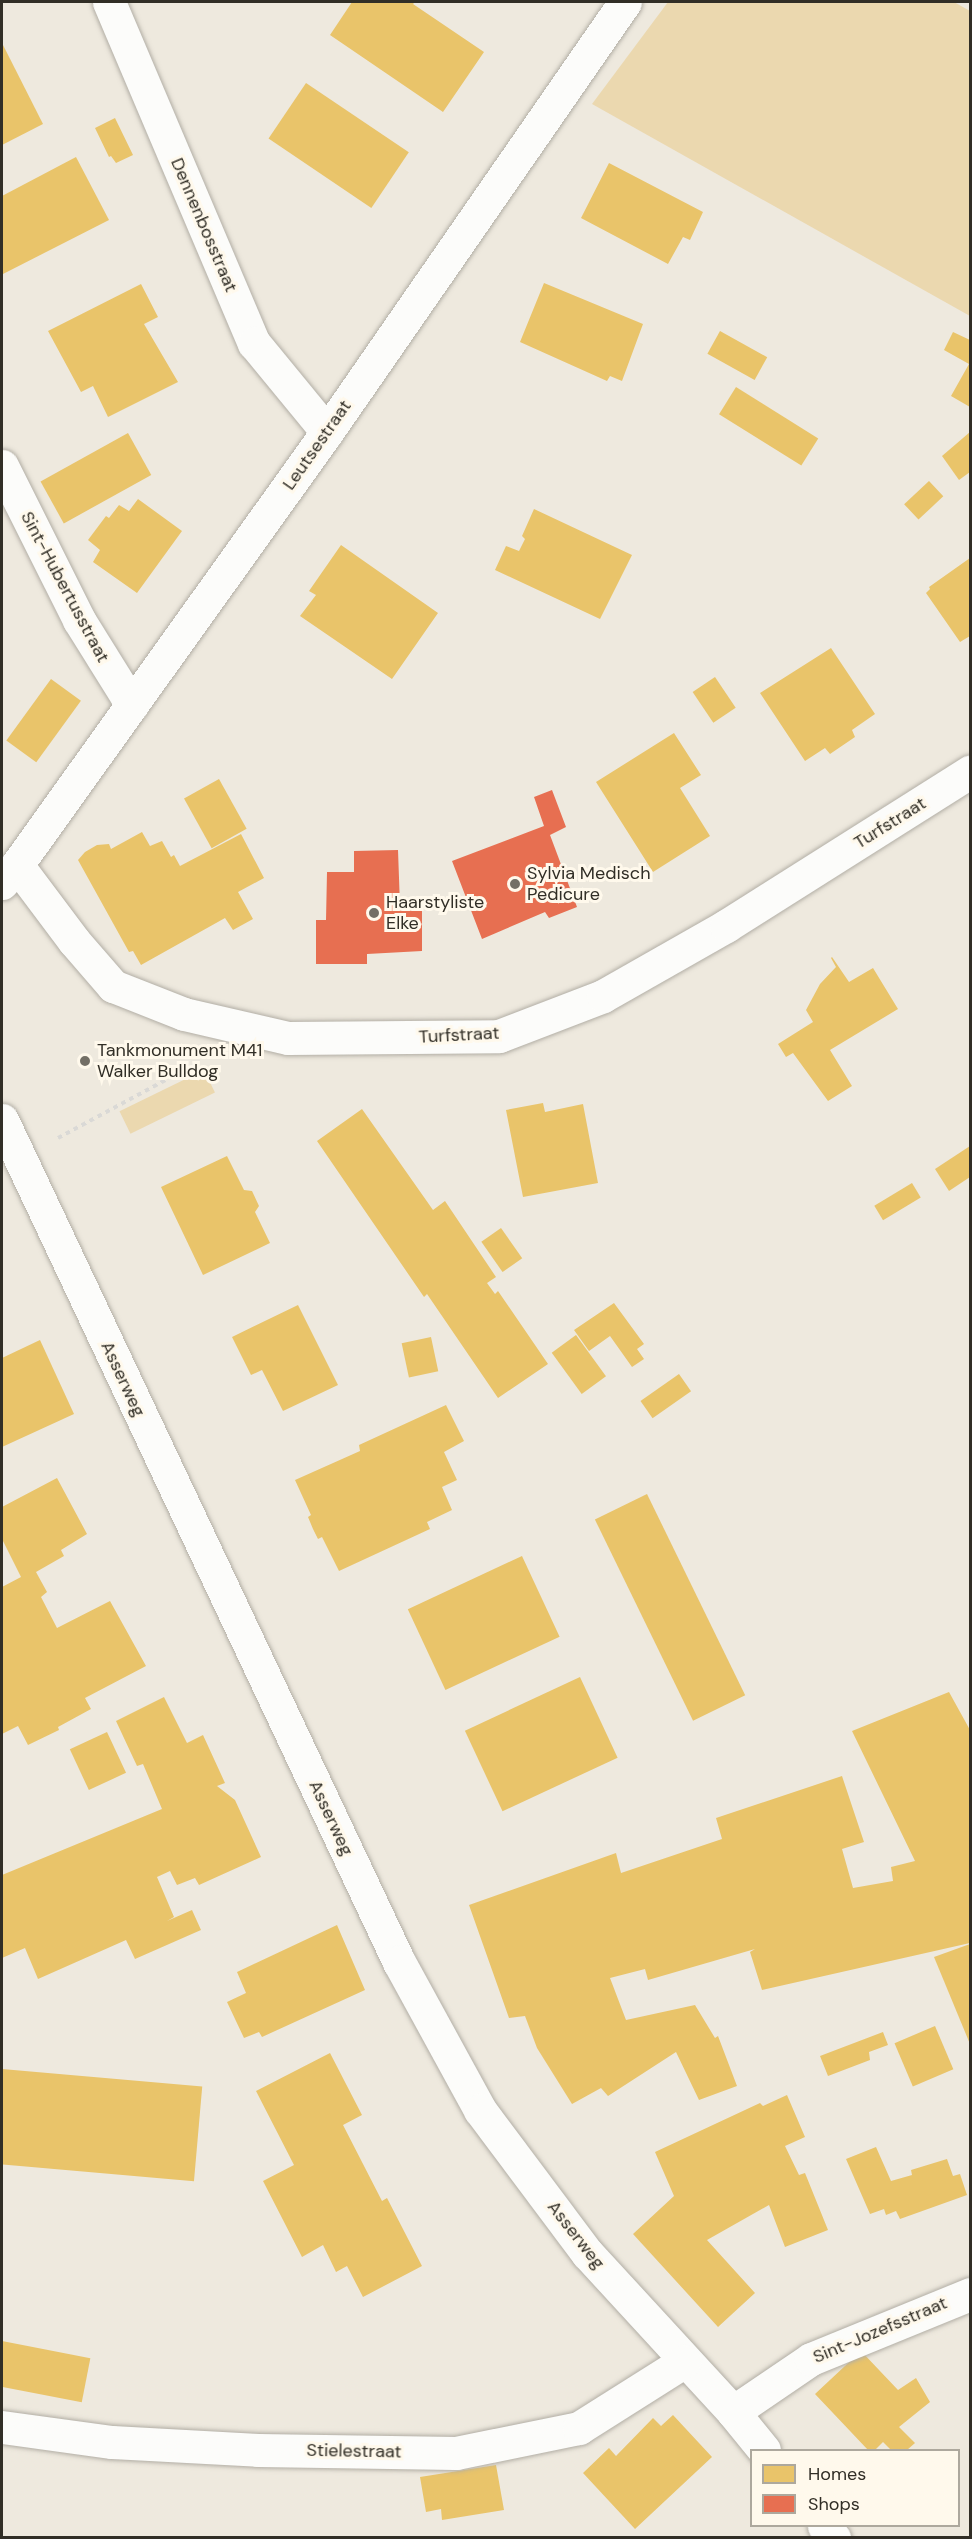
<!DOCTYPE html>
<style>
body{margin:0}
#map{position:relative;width:972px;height:2539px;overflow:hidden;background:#eee9de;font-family:"DM Sans",sans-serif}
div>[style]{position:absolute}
.green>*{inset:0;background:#ebd8af;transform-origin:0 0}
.homes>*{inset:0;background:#e9c46a;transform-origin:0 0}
.shops>*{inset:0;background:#e76f51}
.path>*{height:4px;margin-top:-2px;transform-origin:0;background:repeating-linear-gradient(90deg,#dad9d6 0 4.5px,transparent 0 9px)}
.roads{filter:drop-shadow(0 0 2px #b2aea5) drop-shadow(0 0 2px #b2aea5)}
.street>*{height:33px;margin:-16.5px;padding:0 16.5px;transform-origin:16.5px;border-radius:16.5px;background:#fcfcfa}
.dots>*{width:16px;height:16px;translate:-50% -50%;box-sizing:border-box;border:3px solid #fff9ec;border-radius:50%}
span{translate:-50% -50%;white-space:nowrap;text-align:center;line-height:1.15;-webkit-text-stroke:6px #fff9ec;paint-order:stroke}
.street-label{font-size:18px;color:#312e26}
.poi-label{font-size:18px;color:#312e26}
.left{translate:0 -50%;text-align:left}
.frame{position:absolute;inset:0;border:3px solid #312e26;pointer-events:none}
.legend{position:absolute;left:750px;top:2449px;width:210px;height:78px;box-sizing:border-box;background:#fff9ec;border:2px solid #ada89d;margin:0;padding:8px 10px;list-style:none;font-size:18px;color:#312e26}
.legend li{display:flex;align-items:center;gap:12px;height:30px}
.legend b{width:30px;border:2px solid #ada89d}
</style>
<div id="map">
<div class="green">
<div style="clip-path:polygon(668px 2px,954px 2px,970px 11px,970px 316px,592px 104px)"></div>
<div style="left:204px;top:1070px;width:25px;height:94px;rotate:64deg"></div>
</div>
<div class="homes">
<div style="clip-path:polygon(352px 2px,415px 2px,413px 4px,484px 52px,443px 112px,330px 35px)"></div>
<div style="clip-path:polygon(2px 43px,43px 124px,2px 145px)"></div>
<div style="left:306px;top:83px;width:124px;height:67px;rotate:34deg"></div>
<div style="clip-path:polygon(115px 118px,133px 155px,116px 163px,111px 156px,109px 157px,95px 128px)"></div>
<div style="clip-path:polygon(76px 157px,109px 220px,3px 274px,2px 196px)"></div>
<div style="clip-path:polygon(609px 163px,703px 212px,690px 240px,683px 237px,668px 264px,581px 218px)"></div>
<div style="clip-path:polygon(544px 283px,643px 324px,622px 381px,610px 376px,607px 381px,520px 342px)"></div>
<div style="clip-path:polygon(141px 284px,158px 317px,144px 324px,178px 382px,108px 417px,93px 386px,81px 392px,48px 331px)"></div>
<div style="left:720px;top:331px;width:54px;height:26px;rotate:29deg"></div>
<div style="clip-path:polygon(953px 332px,970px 340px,970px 407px,951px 396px,969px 364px,944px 350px)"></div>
<div style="left:736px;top:387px;width:97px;height:32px;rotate:32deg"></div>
<div style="clip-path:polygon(970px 432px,970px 472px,959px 480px,942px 456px)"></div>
<div style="left:128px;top:433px;width:48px;height:100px;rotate:61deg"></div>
<div style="left:929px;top:481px;width:21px;height:34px;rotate:47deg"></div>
<div style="clip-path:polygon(138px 499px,182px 531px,137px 593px,93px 562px,100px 550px,88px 540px,106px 516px,109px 518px,119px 505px,129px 511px)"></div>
<div style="clip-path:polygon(534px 509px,632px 555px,600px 619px,495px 570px,506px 546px,519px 551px,525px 539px,522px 536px)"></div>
<div style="clip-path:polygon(341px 545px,438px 613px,392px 679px,300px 616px,316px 595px,309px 591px)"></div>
<div style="clip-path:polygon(970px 558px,970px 636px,960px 642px,926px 593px,930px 589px,929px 587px)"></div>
<div style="clip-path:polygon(831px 648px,875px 714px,852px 730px,855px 737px,830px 754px,825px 748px,805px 761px,760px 693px)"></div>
<div style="left:715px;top:677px;width:37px;height:27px;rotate:56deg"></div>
<div style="left:51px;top:679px;width:37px;height:76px;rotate:36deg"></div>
<div style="clip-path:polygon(674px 733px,701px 775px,680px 788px,710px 836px,653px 872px,596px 782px)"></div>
<div style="left:219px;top:779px;width:57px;height:40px;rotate:61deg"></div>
<div style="clip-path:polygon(142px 832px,150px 846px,162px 841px,171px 857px,174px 855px,180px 866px,241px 834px,264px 878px,238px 892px,253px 919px,233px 930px,225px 918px,141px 965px,133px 951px,129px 952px,78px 860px,85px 852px,97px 845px,109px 844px,111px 849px)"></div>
<div style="clip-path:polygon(832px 957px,849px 982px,873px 968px,898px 1009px,830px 1050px,852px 1086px,828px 1101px,793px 1053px,786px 1057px,778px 1044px,813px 1022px,806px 1010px,820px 984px,836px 967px,831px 958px)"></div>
<div style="clip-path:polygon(543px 1103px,545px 1112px,583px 1104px,598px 1183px,523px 1197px,506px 1110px)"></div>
<div style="clip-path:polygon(362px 1109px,433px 1210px,445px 1201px,496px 1277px,487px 1283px,495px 1294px,498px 1291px,548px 1364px,498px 1398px,427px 1294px,424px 1297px,317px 1141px)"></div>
<div style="clip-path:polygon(970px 1146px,970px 1177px,949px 1191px,935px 1169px)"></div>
<div style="clip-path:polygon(227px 1156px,244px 1190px,252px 1191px,259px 1206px,255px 1212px,270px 1243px,203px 1275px,161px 1187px)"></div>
<div style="left:912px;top:1183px;width:17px;height:44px;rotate:59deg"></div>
<div style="left:501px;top:1228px;width:37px;height:24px;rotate:55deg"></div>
<div style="clip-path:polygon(614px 1303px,644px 1344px,637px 1349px,644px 1359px,632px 1367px,610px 1336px,589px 1351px,574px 1330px)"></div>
<div style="clip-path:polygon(298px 1305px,338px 1385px,283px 1411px,262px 1370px,251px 1375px,232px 1337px)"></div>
<div style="left:576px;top:1335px;width:51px;height:30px;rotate:54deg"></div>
<div style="left:431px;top:1337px;width:35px;height:30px;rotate:78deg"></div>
<div style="clip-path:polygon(40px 1340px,74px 1414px,2px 1447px,2px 1358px)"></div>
<div style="left:679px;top:1374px;width:21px;height:47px;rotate:55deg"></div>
<div style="clip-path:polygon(446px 1405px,464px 1441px,444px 1452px,457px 1480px,442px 1487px,452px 1510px,427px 1522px,430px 1529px,339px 1571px,322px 1537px,318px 1539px,313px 1529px,308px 1517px,311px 1515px,295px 1480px,360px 1451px,359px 1445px)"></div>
<div style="clip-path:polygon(57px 1478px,87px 1534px,61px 1550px,64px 1556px,36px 1572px,47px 1592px,41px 1597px,57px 1628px,110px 1601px,146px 1666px,85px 1698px,91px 1709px,58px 1727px,59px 1730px,28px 1745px,18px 1726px,2px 1734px,2px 1587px,21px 1577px,2px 1539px,2px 1507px)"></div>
<div style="left:647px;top:1494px;width:224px;height:58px;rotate:64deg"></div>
<div style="left:522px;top:1556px;width:89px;height:126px;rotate:65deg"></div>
<div style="left:580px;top:1677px;width:89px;height:127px;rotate:65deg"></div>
<div style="clip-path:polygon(949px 1692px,970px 1730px,970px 1943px,762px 1990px,750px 1952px,755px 1949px,648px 1980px,645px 1969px,610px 1978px,626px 2020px,695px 2005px,715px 2038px,718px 2036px,737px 2086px,699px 2100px,676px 2052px,608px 2096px,601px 2088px,572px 2104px,537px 2048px,525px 2016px,509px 2018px,469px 1905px,616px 1853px,621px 1873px,722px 1839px,716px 1818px,842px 1776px,864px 1842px,842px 1849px,853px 1888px,893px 1881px,891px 1867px,915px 1861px,852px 1731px)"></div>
<div style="clip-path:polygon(164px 1697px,187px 1743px,203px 1735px,225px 1783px,217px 1786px,235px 1800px,261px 1857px,199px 1885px,195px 1878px,177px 1885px,170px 1871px,157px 1877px,174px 1917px,167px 1921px,192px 1910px,201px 1930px,135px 1959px,126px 1940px,38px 1979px,25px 1948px,2px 1958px,2px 1875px,162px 1809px,143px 1764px,137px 1766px,116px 1721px)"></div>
<div style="left:107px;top:1732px;width:45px;height:41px;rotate:65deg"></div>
<div style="clip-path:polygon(337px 1925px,365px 1990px,262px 2037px,259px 2032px,244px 2038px,227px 2002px,246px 1993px,237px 1972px)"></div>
<div style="clip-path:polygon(970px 1944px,970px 2044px,934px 1957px)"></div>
<div style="left:935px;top:2026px;width:47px;height:44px;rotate:67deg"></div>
<div style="clip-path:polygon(883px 2032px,888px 2045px,869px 2052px,870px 2060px,828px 2076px,820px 2056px)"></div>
<div style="clip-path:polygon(330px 2053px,362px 2115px,343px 2125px,382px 2201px,387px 2198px,422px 2266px,363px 2297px,347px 2266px,336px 2272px,323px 2245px,302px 2257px,263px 2181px,294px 2165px,256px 2091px)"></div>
<div style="left:2px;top:2069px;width:201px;height:95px;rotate:5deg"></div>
<div style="clip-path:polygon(787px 2095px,805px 2137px,785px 2146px,799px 2175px,805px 2173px,828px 2230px,785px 2247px,769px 2205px,707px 2240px,755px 2293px,718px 2327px,633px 2234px,674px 2196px,655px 2152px,760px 2103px,763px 2106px)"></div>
<div style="clip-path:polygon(876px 2147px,891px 2181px,912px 2175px,911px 2170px,947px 2159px,953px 2176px,960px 2174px,967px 2195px,900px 2219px,896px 2211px,886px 2215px,884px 2209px,870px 2214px,846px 2159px)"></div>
<div style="left:2px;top:2341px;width:90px;height:45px;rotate:11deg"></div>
<div style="clip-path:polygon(861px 2351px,898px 2390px,916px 2378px,930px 2402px,899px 2427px,915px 2443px,907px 2450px,891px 2450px,883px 2442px,875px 2450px,868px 2450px,815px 2394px)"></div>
<div style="clip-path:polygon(673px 2415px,712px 2457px,635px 2529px,583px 2473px,609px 2448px,616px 2456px,653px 2418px,661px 2426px)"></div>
<div style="clip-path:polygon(496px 2465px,504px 2510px,442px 2520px,441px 2509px,426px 2512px,420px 2477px)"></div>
</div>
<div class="shops">
<div style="clip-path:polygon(552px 790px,566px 827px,550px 835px,577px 907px,549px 918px,545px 912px,482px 939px,452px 861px,544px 826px,534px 797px)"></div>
<div style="clip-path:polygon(398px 850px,400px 906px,422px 906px,422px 951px,367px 954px,367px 964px,316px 964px,316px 920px,326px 920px,327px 872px,354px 872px,354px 851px)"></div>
</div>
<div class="path">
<div style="left:58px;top:1138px;width:158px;rotate:-28.3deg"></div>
</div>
<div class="roads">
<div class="street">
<div style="left:109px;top:2px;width:371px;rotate:67deg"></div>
<div style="left:254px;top:343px;width:115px;rotate:50.6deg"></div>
<div style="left:2px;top:466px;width:172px;rotate:63.4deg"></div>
<div style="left:79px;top:620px;width:100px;rotate:58.1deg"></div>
<div style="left:17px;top:865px;width:95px;rotate:53.1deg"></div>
<div style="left:74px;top:941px;width:60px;rotate:49.1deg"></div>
<div style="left:113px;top:986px;width:76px;rotate:21.5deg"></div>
<div style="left:184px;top:1014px;width:107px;rotate:13deg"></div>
<div style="left:288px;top:1038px;width:211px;rotate:-0.5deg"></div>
<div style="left:499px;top:1036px;width:111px;rotate:-21deg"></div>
<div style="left:603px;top:996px;width:142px;rotate:-29.6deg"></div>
<div style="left:726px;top:926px;width:289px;rotate:-32.3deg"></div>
<div style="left:2px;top:883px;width:23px;rotate:-50deg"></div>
<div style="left:17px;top:865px;width:533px;rotate:-54.4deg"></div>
<div style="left:327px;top:432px;width:523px;rotate:-55.28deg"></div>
<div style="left:2px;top:1120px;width:931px;rotate:64.76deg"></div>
<div style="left:399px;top:1962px;width:169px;rotate:61.3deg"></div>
<div style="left:480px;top:2110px;width:179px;rotate:53.2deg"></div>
<div style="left:587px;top:2253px;width:216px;rotate:47.4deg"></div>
<div style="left:733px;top:2412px;width:49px;rotate:50.8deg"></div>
<div style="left:733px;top:2412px;width:94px;rotate:-34.2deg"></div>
<div style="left:811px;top:2359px;width:172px;rotate:-22.2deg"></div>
<div style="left:2px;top:2427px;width:111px;rotate:7.8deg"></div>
<div style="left:112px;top:2442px;width:146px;rotate:3.1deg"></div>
<div style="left:258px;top:2450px;width:198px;rotate:0.9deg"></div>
<div style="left:456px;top:2453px;width:126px;rotate:-11.5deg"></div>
<div style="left:579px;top:2428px;width:125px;rotate:-32.3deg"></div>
<div style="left:824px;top:2526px;width:16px;rotate:50deg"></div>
</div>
</div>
<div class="dots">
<div style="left:515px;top:884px;background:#736f66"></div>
<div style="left:374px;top:913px;background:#736f66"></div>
<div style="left:85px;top:1061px;background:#736f66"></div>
</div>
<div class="street-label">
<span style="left:204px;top:225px;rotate:67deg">Dennenbosstraat</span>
<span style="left:317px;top:445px;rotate:-55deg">Leutsestraat</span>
<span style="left:65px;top:587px;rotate:62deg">Sint-Hubertusstraat</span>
<span style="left:890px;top:823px;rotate:-32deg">Turfstraat</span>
<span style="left:459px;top:1035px;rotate:-3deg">Turfstraat</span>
<span style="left:123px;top:1379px;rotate:65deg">Asserweg</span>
<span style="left:331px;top:1818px;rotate:65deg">Asserweg</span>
<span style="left:576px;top:2235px;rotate:52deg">Asserweg</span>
<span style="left:880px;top:2330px;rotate:-23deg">Sint-Jozefsstraat</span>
<span style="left:354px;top:2451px;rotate:1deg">Stielestraat</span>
</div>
<div class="poi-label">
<span class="left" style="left:527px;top:884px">Sylvia Medisch<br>Pedicure</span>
<span class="left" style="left:386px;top:913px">Haarstyliste<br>Elke</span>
<span class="left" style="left:97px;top:1061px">Tankmonument M41<br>Walker Bulldog</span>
</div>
<div class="frame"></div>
<ul class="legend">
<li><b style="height:16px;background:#e9c46a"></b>Homes</li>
<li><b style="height:16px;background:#e76f51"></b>Shops</li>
</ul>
</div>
